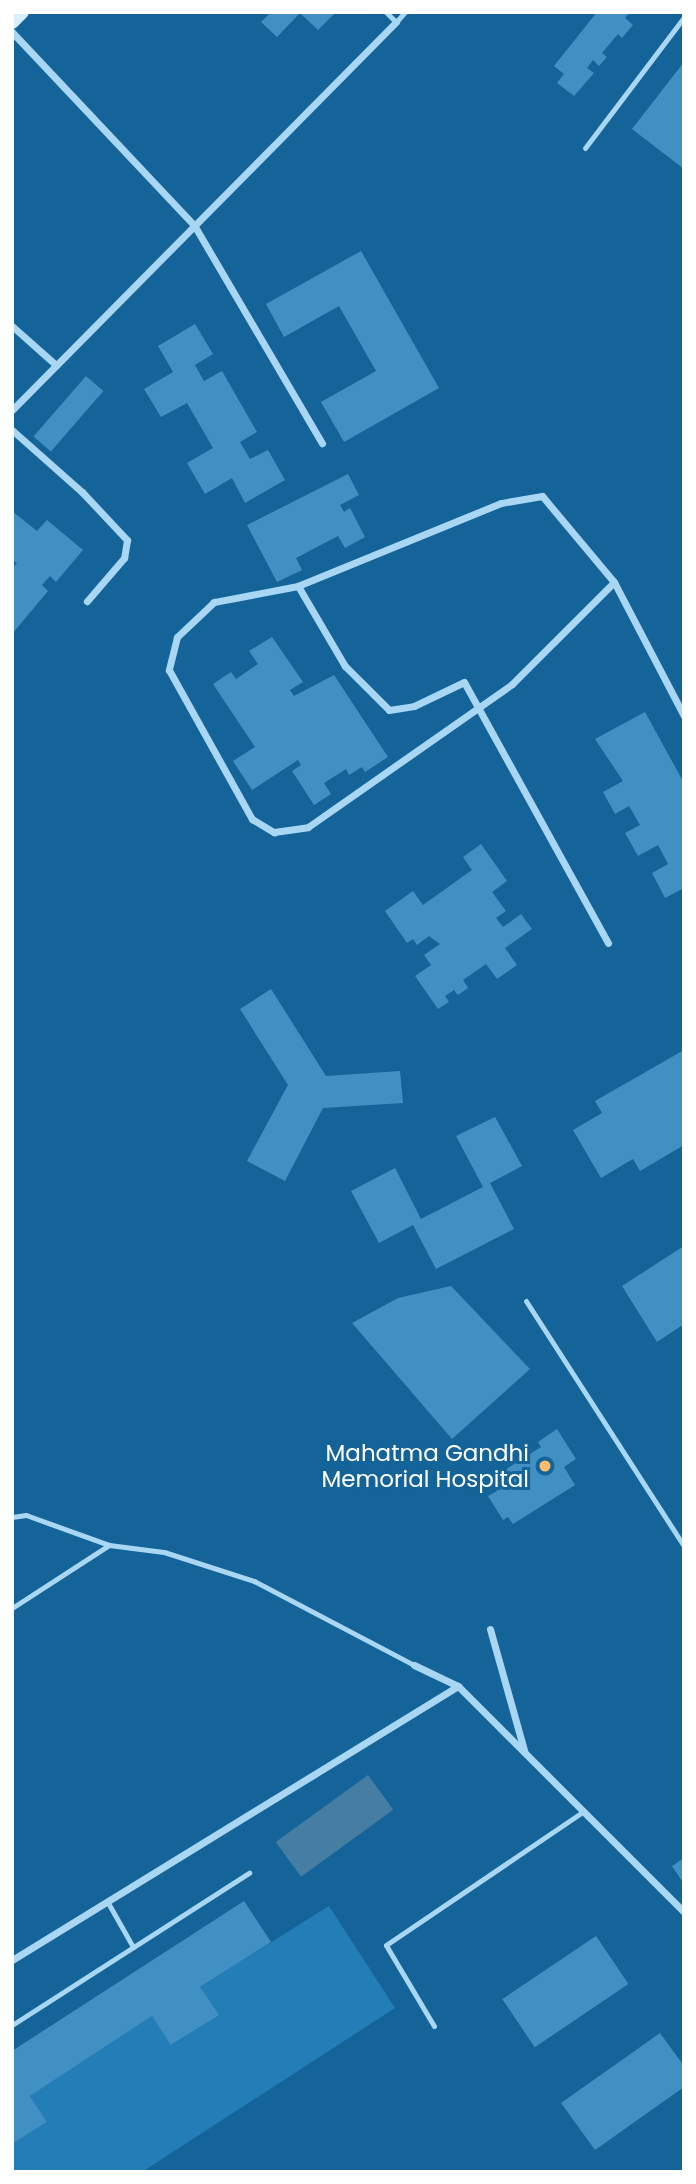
<!DOCTYPE html>
<style>
body{margin:0}
#map{position:relative;width:696px;height:2184px;overflow:hidden;background:#14649a;font-family:Poppins,sans-serif}
div>[style]{position:absolute}
.green>*{inset:0;background:#237eb7}
.water>*{inset:0;background:#467da3;transform-origin:0 0}
.building>*{inset:0;background:#4190c3;transform-origin:0 0}
.lane>*{height:5px;margin:-2.5px;padding:0 2.5px;transform-origin:2.5px;border-radius:2.5px;background:#a8d6f3}
.street>*{height:7px;margin:-3.5px;padding:0 3.5px;transform-origin:3.5px;border-radius:3.5px;background:#a8d6f3}
.secondary>*{height:14px;margin:-7px;padding:0 7px;transform-origin:7px;border-radius:7px;background:#d8eefd}
.dots>*{width:19px;height:19px;translate:-50% -50%;box-sizing:border-box;border:4px solid #14649a;border-radius:50%}
span{translate:-50% -50%;white-space:nowrap;text-align:center;line-height:1.15;-webkit-text-stroke:6px #14649a;paint-order:stroke}
.poi-label{font-size:23px;color:#fff}
.right{translate:-100% -50%;text-align:right}
.frame{position:absolute;inset:0;border:14px solid #fff;pointer-events:none}
</style>
<div id="map">
<div class="green">
<div style="clip-path:polygon(329px 1906px,395px 2008px,142px 2172px,12px 2172px,12px 2144px,47px 2122px,30px 2096px,152px 2016px,172px 2045px,218px 2015px,200px 1987px)"></div>
</div>
<div class="water">
<div style="left:368px;top:1775px;width:43px;height:114px;rotate:54deg"></div>
</div>
<div class="building">
<div style="clip-path:polygon(271px 12px,336px 12px,318px 30px,300px 13px,277px 37px,261px 22px)"></div>
<div style="clip-path:polygon(597px 12px,630px 12px,625px 18px,633px 25px,622px 38px,618px 34px,602px 53px,607px 57px,599px 66px,593px 60px,587px 68px,594px 73px,574px 96px,557px 83px,564px 74px,554px 66px)"></div>
<div style="clip-path:polygon(684px 62px,684px 169px,632px 129px)"></div>
<div style="clip-path:polygon(361px 251px,439px 388px,344px 442px,321px 402px,376px 371px,339px 306px,284px 337px,266px 304px)"></div>
<div style="clip-path:polygon(195px 324px,213px 354px,195px 365px,204px 381px,222px 371px,257px 432px,240px 442px,250px 459px,268px 450px,285px 480px,245px 503px,232px 478px,205px 494px,187px 463px,213px 448px,187px 403px,161px 417px,144px 389px,173px 372px,158px 346px)"></div>
<div style="left:86px;top:376px;width:23px;height:80px;rotate:41deg"></div>
<div style="clip-path:polygon(348px 474px,359px 495px,340px 505px,344px 512px,350px 508px,365px 537px,345px 548px,338px 536px,296px 558px,302px 570px,277px 582px,247px 525px)"></div>
<div style="clip-path:polygon(12px 511px,37px 531px,47px 520px,83px 550px,56px 582px,50px 576px,42px 585px,48px 591px,12px 634px,12px 568px,17px 563px,12px 560px)"></div>
<div style="clip-path:polygon(272px 637px,303px 682px,290px 690px,294px 696px,334px 675px,388px 757px,365px 772px,362px 767px,349px 775px,346px 769px,324px 783px,331px 794px,314px 805px,292px 771px,301px 765px,298px 760px,252px 790px,233px 761px,255px 747px,213px 684px,231px 672px,236px 679px,258px 664px,249px 651px)"></div>
<div style="clip-path:polygon(645px 712px,684px 783px,684px 888px,665px 898px,652px 873px,668px 864px,658px 845px,638px 856px,625px 833px,640px 825px,629px 806px,615px 814px,603px 792px,623px 781px,595px 739px)"></div>
<div style="clip-path:polygon(481px 844px,507px 881px,492px 892px,506px 911px,496px 918px,503px 927px,521px 914px,532px 929px,505px 948px,517px 965px,497px 979px,486px 964px,463px 980px,468px 988px,458px 995px,454px 990px,445px 996px,449px 1002px,438px 1009px,415px 976px,431px 965px,424px 955px,440px 944px,429px 936px,417px 945px,413px 939px,407px 943px,385px 911px,413px 891px,423px 905px,472px 870px,463px 857px)"></div>
<div style="clip-path:polygon(271px 989px,326px 1076px,400px 1071px,403px 1103px,323px 1108px,285px 1181px,247px 1161px,288px 1085px,240px 1009px)"></div>
<div style="clip-path:polygon(684px 1050px,684px 1145px,640px 1171px,633px 1159px,601px 1178px,573px 1130px,602px 1113px,595px 1101px)"></div>
<div style="clip-path:polygon(495px 1117px,522px 1166px,490px 1183px,514px 1229px,436px 1269px,413px 1225px,379px 1243px,351px 1191px,395px 1168px,421px 1219px,483px 1187px,456px 1136px)"></div>
<div style="clip-path:polygon(684px 1246px,684px 1324px,657px 1342px,622px 1286px)"></div>
<div style="clip-path:polygon(451px 1286px,530px 1369px,452px 1439px,352px 1323px,398px 1298px)"></div>
<div style="clip-path:polygon(557px 1429px,576px 1459px,564px 1467px,575px 1485px,513px 1524px,508px 1517px,503px 1520px,488px 1496px,497px 1491px,489px 1480px,541px 1447px,538px 1442px)"></div>
<div style="clip-path:polygon(684px 1858px,684px 1884px,672px 1866px)"></div>
<div style="clip-path:polygon(244px 1901px,271px 1942px,200px 1987px,219px 2015px,171px 2045px,152px 2016px,30px 2096px,47px 2122px,12px 2144px,12px 2051px)"></div>
<div style="left:596px;top:1936px;width:58px;height:113px;rotate:56deg"></div>
<div style="clip-path:polygon(660px 2033px,684px 2066px,684px 2087px,595px 2150px,561px 2103px)"></div>
</div>
<div class="lane">
<div style="left:386px;top:12px;width:14px;rotate:45deg"></div>
<div style="left:396px;top:22px;width:13px;rotate:-48deg"></div>
<div style="left:585px;top:148px;width:164px;rotate:-52.9deg"></div>
<div style="left:526px;top:1301px;width:292px;rotate:57.2deg"></div>
<div style="left:12px;top:1517px;width:14px;rotate:-8deg"></div>
<div style="left:26px;top:1515px;width:88px;rotate:19.9deg"></div>
<div style="left:109px;top:1545px;width:55px;rotate:7.3deg"></div>
<div style="left:164px;top:1552px;width:95px;rotate:17.9deg"></div>
<div style="left:254px;top:1581px;width:181px;rotate:27.7deg"></div>
<div style="left:12px;top:1608px;width:116px;rotate:-33deg"></div>
<div style="left:107px;top:1901px;width:53px;rotate:60.5deg"></div>
<div style="left:12px;top:2025px;width:282px;rotate:-32.7deg"></div>
<div style="left:434px;top:2026px;width:94px;rotate:-120.7deg"></div>
<div style="left:386px;top:1945px;width:239px;rotate:-34.1deg"></div>
</div>
<div class="street">
<div style="left:12px;top:32px;width:265px;rotate:46.7deg"></div>
<div style="left:194px;top:225px;width:253px;rotate:59.6deg"></div>
<div style="left:12px;top:326px;width:59px;rotate:41.6deg"></div>
<div style="left:12px;top:410px;width:546px;rotate:-45.3deg"></div>
<div style="left:12px;top:430px;width:94px;rotate:41.5deg"></div>
<div style="left:82px;top:492px;width:66px;rotate:46.8deg"></div>
<div style="left:127px;top:540px;width:18px;rotate:99deg"></div>
<div style="left:124px;top:558px;width:57px;rotate:130.7deg"></div>
<div style="left:614px;top:582px;width:112px;rotate:-129.9deg"></div>
<div style="left:542px;top:496px;width:42px;rotate:170.3deg"></div>
<div style="left:501px;top:503px;width:219px;rotate:157.8deg"></div>
<div style="left:298px;top:586px;width:86px;rotate:169.2deg"></div>
<div style="left:214px;top:602px;width:51px;rotate:136.6deg"></div>
<div style="left:177px;top:637px;width:34px;rotate:104deg"></div>
<div style="left:169px;top:670px;width:171px;rotate:60.9deg"></div>
<div style="left:252px;top:819px;width:26px;rotate:31deg"></div>
<div style="left:274px;top:832px;width:34px;rotate:-8deg"></div>
<div style="left:308px;top:827px;width:249px;rotate:-35deg"></div>
<div style="left:512px;top:684px;width:144px;rotate:-45deg"></div>
<div style="left:614px;top:582px;width:151px;rotate:62.4deg"></div>
<div style="left:298px;top:586px;width:93px;rotate:59.6deg"></div>
<div style="left:345px;top:666px;width:62px;rotate:45deg"></div>
<div style="left:389px;top:710px;width:25px;rotate:-9deg"></div>
<div style="left:414px;top:706px;width:55px;rotate:-25.6deg"></div>
<div style="left:464px;top:682px;width:298px;rotate:61.1deg"></div>
<div style="left:490px;top:1629px;width:126px;rotate:74.3deg"></div>
<div style="left:414px;top:1665px;width:49px;rotate:25.5deg"></div>
<div style="left:458px;top:1686px;width:320px;rotate:45deg"></div>
<div style="left:12px;top:1960px;width:523px;rotate:-31.56deg"></div>
</div>
<div class="secondary">
<div style="left:12px;top:22px;width:14px;rotate:-45deg"></div>
</div>
<div class="dots">
<div style="left:545px;top:1466px;background:#ffbc6a"></div>
</div>
<div class="poi-label">
<span class="right" style="left:529px;top:1466px">Mahatma Gandhi<br>Memorial Hospital</span>
</div>
<div class="frame"></div>
</div>
